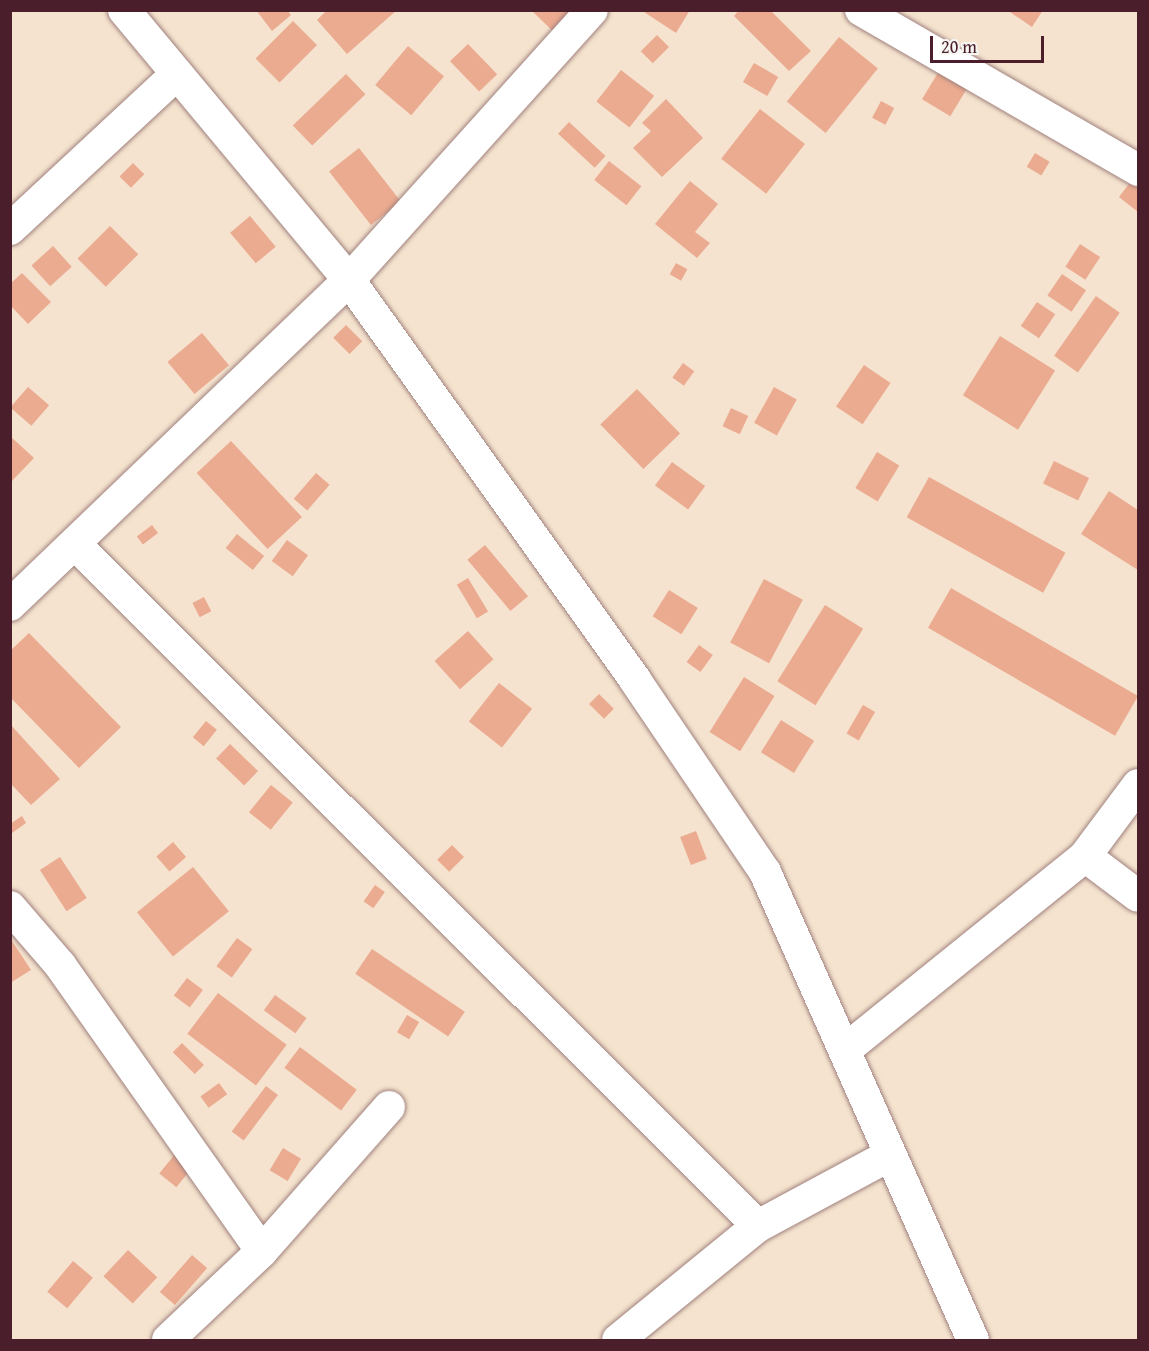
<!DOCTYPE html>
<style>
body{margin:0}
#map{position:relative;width:1149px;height:1351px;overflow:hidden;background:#f5e3cf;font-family:"Gentium Book Plus",serif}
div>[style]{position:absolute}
.building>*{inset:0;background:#ebab90;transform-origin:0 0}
.roads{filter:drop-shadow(0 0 2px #a0817d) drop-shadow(0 0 2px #a0817d)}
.minor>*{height:32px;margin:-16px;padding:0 16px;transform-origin:16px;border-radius:16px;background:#fff}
span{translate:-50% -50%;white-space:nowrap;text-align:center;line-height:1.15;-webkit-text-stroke:5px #f6f6f2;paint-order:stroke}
.frame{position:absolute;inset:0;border:12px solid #4a1f2b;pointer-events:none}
.scale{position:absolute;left:930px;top:36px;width:114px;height:27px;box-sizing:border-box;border:3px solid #4a1f2b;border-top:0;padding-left:8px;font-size:18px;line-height:21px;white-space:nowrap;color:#4a1f2b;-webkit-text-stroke:4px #f6f6f2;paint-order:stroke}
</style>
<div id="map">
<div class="building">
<div style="clip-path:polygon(256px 10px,287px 10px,291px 15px,272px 31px)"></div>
<div style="clip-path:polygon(327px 10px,397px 10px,347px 54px,317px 20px)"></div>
<div style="clip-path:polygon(531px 10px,582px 10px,558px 36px)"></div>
<div style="clip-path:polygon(641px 10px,690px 10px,676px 33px)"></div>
<div style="clip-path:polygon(739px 10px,770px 10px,811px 51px,789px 71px,734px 16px)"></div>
<div style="clip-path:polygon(1007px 10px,1043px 10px,1032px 27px)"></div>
<div style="left:293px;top:21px;width:34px;height:53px;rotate:45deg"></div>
<div style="left:657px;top:35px;width:17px;height:23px;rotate:45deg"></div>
<div style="left:839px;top:37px;width:50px;height:83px;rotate:39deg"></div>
<div style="left:468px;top:44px;width:42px;height:25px;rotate:46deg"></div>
<div style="left:408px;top:46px;width:47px;height:51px;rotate:40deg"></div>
<div style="left:754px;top:63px;width:28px;height:22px;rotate:30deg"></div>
<div style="left:621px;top:70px;width:42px;height:40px;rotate:38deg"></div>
<div style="left:939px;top:71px;width:33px;height:33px;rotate:31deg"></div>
<div style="left:346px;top:74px;width:28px;height:74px;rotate:46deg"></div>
<div style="clip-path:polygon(666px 99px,703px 138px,662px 177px,633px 148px,651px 131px,642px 123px)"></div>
<div style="left:881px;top:101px;width:15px;height:19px;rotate:28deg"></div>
<div style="left:760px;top:109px;width:57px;height:63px;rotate:38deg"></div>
<div style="left:569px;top:122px;width:50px;height:16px;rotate:43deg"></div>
<div style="left:359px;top:148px;width:68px;height:38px;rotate:52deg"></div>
<div style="left:1035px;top:153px;width:17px;height:16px;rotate:31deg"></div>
<div style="left:609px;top:161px;width:41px;height:24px;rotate:38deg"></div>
<div style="left:133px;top:163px;width:16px;height:19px;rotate:45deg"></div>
<div style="clip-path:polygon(1132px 180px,1138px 186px,1138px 212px,1119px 197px)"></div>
<div style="clip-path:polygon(690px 181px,718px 204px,695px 232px,710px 243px,697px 258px,655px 224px)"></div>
<div style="left:250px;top:216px;width:40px;height:26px;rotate:50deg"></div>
<div style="left:110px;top:226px;width:40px;height:46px;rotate:45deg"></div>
<div style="left:1080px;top:244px;width:24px;height:27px;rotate:33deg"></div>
<div style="left:53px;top:246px;width:28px;height:29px;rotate:48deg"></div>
<div style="left:676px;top:263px;width:13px;height:13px;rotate:29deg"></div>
<div style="clip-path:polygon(22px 273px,51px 302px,28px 324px,10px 305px,10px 284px)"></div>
<div style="left:1062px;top:274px;width:29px;height:26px;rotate:34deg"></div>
<div style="left:1096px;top:296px;width:29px;height:73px;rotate:35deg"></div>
<div style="left:1037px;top:302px;width:22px;height:29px;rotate:34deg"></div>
<div style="left:346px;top:325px;width:23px;height:18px;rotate:45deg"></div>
<div style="left:202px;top:333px;width:42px;height:45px;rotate:50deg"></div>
<div style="left:1000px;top:336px;width:65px;height:70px;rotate:32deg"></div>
<div style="left:683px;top:363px;width:14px;height:18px;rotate:36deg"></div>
<div style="left:864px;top:365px;width:32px;height:50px;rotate:34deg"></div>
<div style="left:28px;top:387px;width:28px;height:27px;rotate:41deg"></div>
<div style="left:774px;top:387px;width:26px;height:41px;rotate:29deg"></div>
<div style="left:637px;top:389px;width:62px;height:51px;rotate:46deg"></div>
<div style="left:731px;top:408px;width:19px;height:20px;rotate:25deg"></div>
<div style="clip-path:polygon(10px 436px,34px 458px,10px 483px)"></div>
<div style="left:231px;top:441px;width:104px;height:47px;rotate:47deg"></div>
<div style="left:877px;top:452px;width:26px;height:42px;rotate:31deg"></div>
<div style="left:1054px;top:461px;width:39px;height:25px;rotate:26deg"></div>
<div style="left:672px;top:462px;width:41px;height:29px;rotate:36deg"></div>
<div style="left:316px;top:473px;width:18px;height:34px;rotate:41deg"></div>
<div style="left:929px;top:477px;width:156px;height:46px;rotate:29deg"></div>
<div style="clip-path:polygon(1109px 491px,1138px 510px,1138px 570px,1081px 534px)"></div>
<div style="left:152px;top:525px;width:10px;height:19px;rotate:53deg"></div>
<div style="left:237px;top:534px;width:35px;height:18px;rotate:39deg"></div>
<div style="left:287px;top:540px;width:26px;height:26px;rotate:36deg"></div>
<div style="left:485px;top:545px;width:67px;height:23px;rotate:50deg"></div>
<div style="left:468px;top:578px;width:39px;height:13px;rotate:59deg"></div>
<div style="left:764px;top:579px;width:44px;height:72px;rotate:28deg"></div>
<div style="left:951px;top:588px;width:216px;height:46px;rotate:30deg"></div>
<div style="left:669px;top:590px;width:34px;height:31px;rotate:32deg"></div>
<div style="left:204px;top:597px;width:16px;height:13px;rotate:63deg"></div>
<div style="left:825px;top:605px;width:45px;height:90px;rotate:32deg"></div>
<div style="left:468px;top:631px;width:38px;height:45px;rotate:48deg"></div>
<div style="clip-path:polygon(29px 633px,121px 727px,79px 768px,10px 697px,10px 651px)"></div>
<div style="left:699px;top:645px;width:17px;height:21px;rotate:36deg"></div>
<div style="left:744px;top:677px;width:36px;height:65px;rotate:32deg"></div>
<div style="left:499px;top:683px;width:42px;height:49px;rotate:38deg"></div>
<div style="left:599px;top:694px;width:21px;height:14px;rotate:45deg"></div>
<div style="left:863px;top:705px;width:14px;height:33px;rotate:30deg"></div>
<div style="left:781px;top:720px;width:39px;height:38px;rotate:32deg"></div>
<div style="left:206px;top:721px;width:14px;height:21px;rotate:39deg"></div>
<div style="clip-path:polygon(10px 724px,60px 779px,31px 805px,10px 783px)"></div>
<div style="left:230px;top:744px;width:39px;height:20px;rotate:44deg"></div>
<div style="left:271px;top:785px;width:28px;height:35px;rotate:39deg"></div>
<div style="clip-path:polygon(22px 816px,26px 823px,12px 833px,10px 824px)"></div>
<div style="left:696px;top:831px;width:30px;height:17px;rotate:69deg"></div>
<div style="left:173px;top:842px;width:20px;height:22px;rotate:49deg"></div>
<div style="left:452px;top:845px;width:17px;height:21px;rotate:45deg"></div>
<div style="left:60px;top:857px;width:49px;height:24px;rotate:57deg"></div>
<div style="left:193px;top:867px;width:57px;height:72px;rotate:51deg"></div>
<div style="left:375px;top:885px;width:12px;height:20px;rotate:35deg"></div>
<div style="clip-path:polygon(10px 938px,31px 970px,10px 983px)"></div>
<div style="left:237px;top:938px;width:19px;height:35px;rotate:36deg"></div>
<div style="left:372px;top:949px;width:112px;height:30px;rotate:34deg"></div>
<div style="left:187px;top:978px;width:20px;height:22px;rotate:37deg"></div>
<div style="left:218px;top:993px;width:86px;height:51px;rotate:37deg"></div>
<div style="left:275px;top:995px;width:39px;height:19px;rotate:36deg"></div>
<div style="left:407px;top:1015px;width:14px;height:20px;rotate:30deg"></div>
<div style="left:182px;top:1043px;width:31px;height:13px;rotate:45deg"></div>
<div style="left:300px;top:1047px;width:71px;height:26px;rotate:37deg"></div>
<div style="left:219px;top:1083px;width:14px;height:23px;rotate:54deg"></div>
<div style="left:266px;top:1086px;width:15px;height:57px;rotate:37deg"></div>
<div style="left:283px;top:1148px;width:21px;height:26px;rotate:31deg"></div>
<div style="left:175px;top:1154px;width:22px;height:25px;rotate:39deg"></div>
<div style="left:128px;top:1250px;width:40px;height:36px;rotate:43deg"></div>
<div style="left:192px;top:1255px;width:20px;height:49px;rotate:41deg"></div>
<div style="left:73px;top:1261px;width:26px;height:40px;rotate:40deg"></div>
</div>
<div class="roads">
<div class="minor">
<div style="left:124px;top:10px;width:351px;rotate:50.2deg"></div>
<div style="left:349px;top:280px;width:492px;rotate:54.4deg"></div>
<div style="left:635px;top:680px;width:232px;rotate:55.9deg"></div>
<div style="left:765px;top:872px;width:512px;rotate:66.04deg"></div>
<div style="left:861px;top:10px;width:320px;rotate:30deg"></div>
<div style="left:10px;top:229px;width:228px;rotate:-42.9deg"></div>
<div style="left:75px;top:544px;width:965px;rotate:44.96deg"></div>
<div style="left:10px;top:605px;width:470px;rotate:-43.8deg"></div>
<div style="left:349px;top:280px;width:363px;rotate:-48deg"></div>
<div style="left:1138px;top:785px;width:89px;rotate:126.7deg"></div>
<div style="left:1085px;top:856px;width:66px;rotate:37deg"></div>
<div style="left:10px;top:907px;width:77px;rotate:49.2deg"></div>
<div style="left:60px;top:965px;width:350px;rotate:54.8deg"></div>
<div style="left:845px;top:1050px;width:309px;rotate:-38.9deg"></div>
<div style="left:168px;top:1340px;width:129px;rotate:-43.4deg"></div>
<div style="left:262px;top:1251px;width:192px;rotate:-48.6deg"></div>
<div style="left:618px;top:1340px;width:181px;rotate:-39.2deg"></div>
<div style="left:758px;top:1226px;width:150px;rotate:-28.3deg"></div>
</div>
</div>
<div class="frame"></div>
<div class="scale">20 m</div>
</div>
